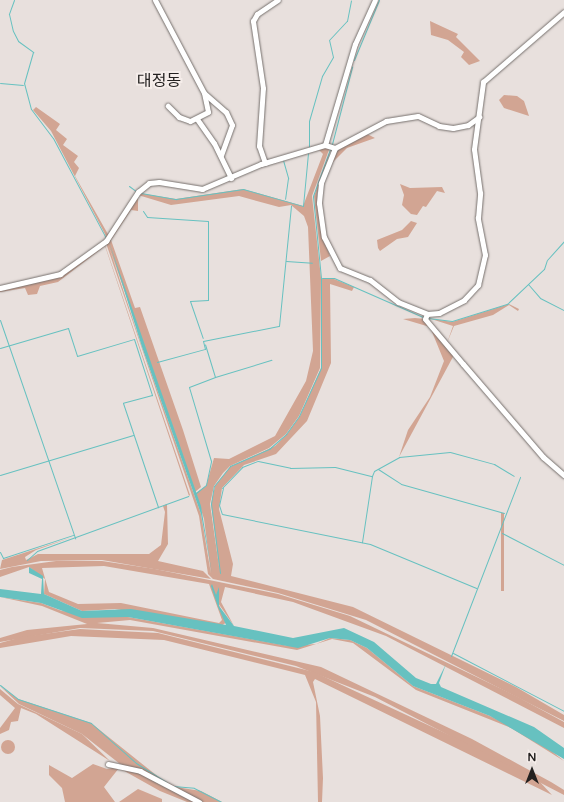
<!DOCTYPE html>
<meta charset="utf-8">
<style>
body{margin:0}
#map{position:relative;width:564px;height:802px;overflow:hidden;background:#e8e0dd;font-family:"Varela Round","Noto Sans KR",sans-serif}
div>[style]{position:absolute}
.green>*{inset:0;background:#d2a593;transform-origin:0 0}
.round{border-radius:50%}
.water>*{inset:0;background:#67c1c0}
.stream>*{height:1px;margin:-0.5px;padding:0 0.5px;transform-origin:0.5px;border-radius:0.5px;background:#67c1c0}
.roads{filter:drop-shadow(0 0 1px #76706d) drop-shadow(0 0 1px #76706d)}
.minor>*{height:5px;margin:-2.5px;padding:0 2.5px;transform-origin:2.5px;border-radius:2.5px;background:#fff}
span{translate:-50% -50%;white-space:nowrap;text-align:center;line-height:1.15;-webkit-text-stroke:4px #f5edea;paint-order:stroke}
.quarter-label{font-size:16px;color:#242120}
.north{position:absolute;left:512px;top:750px;width:40px;height:40px;-webkit-text-stroke:3px #f5edea;paint-order:stroke;rotate:0deg;font-size:11px;font-weight:700;line-height:16px;text-align:center;color:#242120}
.north::after{content:'';display:block;margin:auto;width:14px;height:18px;background:#242120;clip-path:polygon(50% 0,100% 100%,50% 72%,0 100%)}
</style>
<div id="map">
<div class="green">
<div style="clip-path:polygon(430px 21px,458px 34px,456px 37px,480px 61px,469px 65px,461px 57px,464px 52px,448px 40px,431px 35px)"></div>
<div style="clip-path:polygon(504px 95px,517px 96px,524px 101px,529px 116px,504px 108px,499px 100px)"></div>
<div style="clip-path:polygon(36px 107px,60px 124px,56px 130px,67px 139px,63px 145px,78px 156px,74px 162px,79px 168px,75px 176px,109px 236px,107px 238px,51px 131px,33px 110px)"></div>
<div style="clip-path:polygon(365px 133px,375px 138px,347px 148px,330px 165px,335px 148px)"></div>
<div style="clip-path:polygon(evenodd,324px 147px,330px 147px,312px 196px,321px 278px,320px 368px,299px 416px,286px 434px,269px 448px,230px 466px,223px 473px,214px 486px,210px 504px,220px 573px,211px 504px,215px 486px,230px 467px,275px 446px,287px 434px,300px 416px,321px 368px,322px 279px,334px 279px,354px 287px,352px 291px,330px 284px,331px 363px,307px 421px,276px 454px,244px 465px,222px 488px,219px 509px,233px 564px,231px 576px,353px 607px,516px 687px,564px 715px,564px 721px,366px 620px,278px 593px,213px 579px,208px 574px,199px 516px,106px 243px,138px 193px,176px 199px,243px 189px,303px 206px,323px 154px,319px 150px,309px 152px,324px 147px,138px 195px,171px 205px,239px 196px,279px 207px,291px 205px,304px 216px,308px 227px,313px 351px,306px 381px,275px 436px,229px 459px,214px 458px,206px 486px,196px 493px,204px 519px,211px 574px,201px 514px,142px 347px,108px 244px,195px 492px,201px 487px,183px 430px,140px 307px,135px 308px,111px 240px,131px 210px,138px 211px,138px 195px)"></div>
<div style="clip-path:polygon(331px 149px,317px 194px,320px 229px,330px 256px,321px 261px,314px 196px)"></div>
<div style="clip-path:polygon(400px 184px,410px 188px,442px 187px,445px 193px,437px 191px,426px 207px,423px 206px,417px 215px,411px 214px,402px 205px,404px 195px)"></div>
<div style="clip-path:polygon(411px 221px,417px 223px,408px 237px,397px 239px,380px 251px,378px 248px,377px 240px,402px 230px)"></div>
<div style="clip-path:polygon(105px 245px,190px 495px,189px 496px,105px 246px,58px 282px,40px 286px,37px 294px,28px 295px,25px 288px,0 292px,0 289px,55px 278px)"></div>
<div style="clip-path:polygon(509px 304px,519px 309px,518px 311px,509px 305px,493px 315px,454px 326px,447px 343px,453px 326px,428px 318px,452px 322px)"></div>
<div style="clip-path:polygon(415px 318px,425px 319px,454px 355px,399px 457px,408px 430px,430px 397px,444px 361px,430px 327px,403px 319px)"></div>
<div style="clip-path:polygon(167px 504px,168px 544px,158px 561px,203px 571px,211px 579px,102px 560px,41px 561px,0 569px,2px 560px,73px 537px,36px 550px,25px 557px,26px 560px,38px 554px,149px 554px,161px 545px,165px 512px,163px 506px)"></div>
<div style="left:501px;top:513px;width:3px;height:78px"></div>
<div style="clip-path:polygon(evenodd,56px 561px,102px 561px,155px 569px,278px 594px,350px 616px,516px 696px,564px 722px,564px 728px,386px 636px,293px 602px,225px 587px,221px 602px,234px 626px,218px 603px,227px 622px,221px 626px,115px 609px,82px 611px,44px 594px,45px 579px,29px 567px,0 577px,0 570px,12px 567px,56px 561px,104px 566px,209px 584px,222px 620px,219px 623px,121px 603px,78px 604px,49px 592px,42px 568px,104px 566px)"></div>
<div style="clip-path:polygon(0 597px,41px 603px,62px 611px,128px 617px,289px 646px,316px 644px,330px 638px,350px 640px,367px 648px,413px 686px,490px 716px,538px 740px,564px 761px,511px 728px,416px 690px,353px 643px,332px 639px,297px 650px,130px 620px,97px 623px,153px 628px,321px 667px,472px 739px,551px 782px,564px 790px,564px 795px,375px 697px,296px 666px,153px 631px,80px 628px,0 642px,0 638px,27px 630px,87px 624px,42px 606px)"></div>
<div style="clip-path:polygon(80px 629px,158px 633px,314px 672px,458px 739px,539px 781px,552px 795px,315px 679px,313px 682px,320px 716px,323px 778px,322px 802px,318px 802px,316px 702px,305px 675px,164px 640px,71px 636px,0 648px,0 643px,22px 637px)"></div>
<div style="clip-path:polygon(0 686px,18px 699px,91px 723px,161px 779px,176px 787px,201px 791px,222px 802px,203px 802px,120px 764px,82px 734px,19px 704px)"></div>
<div style="clip-path:polygon(0 689px,18px 704px,82px 734px,110px 761px,36px 714px,21px 708px,18px 721px,11px 722px,9px 730px,0 734px,0 728px,15px 708px,0 695px)"></div>
<div class="round" style="left:1px;top:740px;width:14px;height:14px"></div>
<div style="clip-path:polygon(93px 764px,107px 769px,117px 767px,140px 772px,198px 802px,187px 802px,160px 791px,119px 768px,104px 787px,115px 802px,65px 802px,62px 788px,49px 775px,49px 765px,72px 778px)"></div>
<div style="clip-path:polygon(138px 789px,162px 799px,162px 802px,119px 802px)"></div>
</div>
<div class="water">
<div style="clip-path:polygon(109px 242px,201px 506px,212px 574px,201px 514px,142px 347px)"></div>
<div style="clip-path:polygon(29px 567px,43px 576px,44px 594px,82px 611px,131px 609px,226px 625px,218px 607px,211px 586px,212px 584px,216px 595px,219px 587px,219px 606px,234px 626px,293px 638px,344px 628px,374px 642px,416px 678px,431px 684px,436px 684px,446px 664px,439px 683px,441px 687px,534px 727px,564px 748px,564px 759px,490px 716px,413px 686px,367px 648px,350px 640px,330px 638px,298px 648px,128px 617px,82px 618px,41px 603px,0 597px,0 589px,41px 594px,42px 579px,29px 573px)"></div>
</div>
<div class="stream">
<div style="left:14px;top:0;width:15px;rotate:110deg"></div>
<div style="left:9px;top:14px;width:17px;rotate:77deg"></div>
<div style="left:13px;top:31px;width:11px;rotate:63deg"></div>
<div style="left:18px;top:41px;width:19px;rotate:36deg"></div>
<div style="left:33px;top:52px;width:32px;rotate:106deg"></div>
<div style="left:24px;top:83px;width:27px;rotate:75deg"></div>
<div style="left:31px;top:109px;width:36px;rotate:53deg"></div>
<div style="left:53px;top:138px;width:113px;rotate:62.1deg"></div>
<div style="left:354px;top:60px;width:65px;rotate:-67.4deg"></div>
<div style="left:0;top:83px;width:23px;rotate:5deg"></div>
<div style="left:332px;top:144px;width:80px;rotate:-75.4deg"></div>
<div style="left:309px;top:147px;width:26px;rotate:-90deg"></div>
<div style="left:309px;top:121px;width:47px;rotate:-73.9deg"></div>
<div style="left:322px;top:76px;width:22px;rotate:-60deg"></div>
<div style="left:333px;top:57px;width:17px;rotate:-103deg"></div>
<div style="left:329px;top:40px;width:26px;rotate:-47deg"></div>
<div style="left:347px;top:21px;width:21px;rotate:-79deg"></div>
<div style="left:283px;top:160px;width:19px;rotate:74deg"></div>
<div style="left:288px;top:178px;width:21px;rotate:98deg"></div>
<div style="left:129px;top:186px;width:9px;rotate:36deg"></div>
<div style="left:141px;top:193px;width:36px;rotate:10deg"></div>
<div style="left:176px;top:199px;width:68px;rotate:-8.5deg"></div>
<div style="left:243px;top:189px;width:62px;rotate:15.8deg"></div>
<div style="left:303px;top:206px;width:53px;rotate:-84.6deg"></div>
<div style="left:143px;top:211px;width:7px;rotate:56deg"></div>
<div style="left:147px;top:217px;width:61px;rotate:3.8deg"></div>
<div style="left:208px;top:221px;width:79px;rotate:90deg"></div>
<div style="left:208px;top:300px;width:18px;rotate:177deg"></div>
<div style="left:190px;top:301px;width:39px;rotate:71deg"></div>
<div style="left:286px;top:261px;width:26px;rotate:4deg"></div>
<div style="left:322px;top:278px;width:12px"></div>
<div style="left:334px;top:278px;width:97px;rotate:23.7deg"></div>
<div style="left:528px;top:284px;width:18px;rotate:49deg"></div>
<div style="left:540px;top:298px;width:27px;rotate:27deg"></div>
<div style="left:428px;top:318px;width:24px;rotate:7deg"></div>
<div style="left:452px;top:321px;width:58px;rotate:-17.2deg"></div>
<div style="left:507px;top:304px;width:51px;rotate:-43.4deg"></div>
<div style="left:544px;top:269px;width:9px;rotate:-72deg"></div>
<div style="left:547px;top:260px;width:25px;rotate:-48deg"></div>
<div style="left:0;top:320px;width:231px;rotate:71deg"></div>
<div style="left:0;top:348px;width:71px;rotate:-16.4deg"></div>
<div style="left:68px;top:328px;width:29px;rotate:72deg"></div>
<div style="left:77px;top:356px;width:59px;rotate:-16.6deg"></div>
<div style="left:134px;top:339px;width:59px;rotate:72.2deg"></div>
<div style="left:152px;top:395px;width:30px;rotate:165deg"></div>
<div style="left:123px;top:403px;width:110px;rotate:71.4deg"></div>
<div style="left:157px;top:362px;width:50px;rotate:-15.2deg"></div>
<div style="left:205px;top:349px;width:8px;rotate:-104deg"></div>
<div style="left:203px;top:341px;width:77px;rotate:-11.2deg"></div>
<div style="left:279px;top:326px;width:121px;rotate:-84.3deg"></div>
<div style="left:215px;top:377px;width:59px;rotate:-16.9deg"></div>
<div style="left:378px;top:469px;width:27px;rotate:33deg"></div>
<div style="left:401px;top:484px;width:107px;rotate:15.7deg"></div>
<div style="left:0;top:475px;width:139px;rotate:-16.7deg"></div>
<div style="left:372px;top:476px;width:5px;rotate:-68deg"></div>
<div style="left:374px;top:471px;width:29px;rotate:-29deg"></div>
<div style="left:399px;top:457px;width:51px;rotate:-5.6deg"></div>
<div style="left:450px;top:452px;width:46px;rotate:15.3deg"></div>
<div style="left:494px;top:464px;width:23px;rotate:31deg"></div>
<div style="left:222px;top:488px;width:29px;rotate:-46deg"></div>
<div style="left:242px;top:467px;width:17px;rotate:-21deg"></div>
<div style="left:258px;top:461px;width:33px;rotate:12deg"></div>
<div style="left:290px;top:468px;width:45px;rotate:-1.3deg"></div>
<div style="left:335px;top:467px;width:38px;rotate:14deg"></div>
<div style="left:372px;top:476px;width:67px;rotate:98.6deg"></div>
<div style="left:223px;top:488px;width:17px;rotate:103deg"></div>
<div style="left:219px;top:505px;width:9px;rotate:72deg"></div>
<div style="left:222px;top:514px;width:151px;rotate:11.5deg"></div>
<div style="left:370px;top:544px;width:115px;rotate:22.5deg"></div>
<div style="left:196px;top:493px;width:13px;rotate:-39deg"></div>
<div style="left:206px;top:485px;width:25px;rotate:-78deg"></div>
<div style="left:211px;top:461px;width:77px;rotate:-106.6deg"></div>
<div style="left:189px;top:387px;width:28px;rotate:-21deg"></div>
<div style="left:215px;top:377px;width:34px;rotate:-107deg"></div>
<div style="left:502px;top:533px;width:70px;rotate:27.3deg"></div>
<div style="left:0;top:552px;width:7px;rotate:63deg"></div>
<div style="left:3px;top:558px;width:74px;rotate:-18.2deg"></div>
<div style="left:27px;top:560px;width:13px;rotate:-42deg"></div>
<div style="left:37px;top:551px;width:161px;rotate:-20deg"></div>
<div style="left:220px;top:573px;width:70px;rotate:-97.4deg"></div>
<div style="left:211px;top:504px;width:18px;rotate:-81deg"></div>
<div style="left:214px;top:486px;width:26px;rotate:-51deg"></div>
<div style="left:230px;top:466px;width:43px;rotate:-23.6deg"></div>
<div style="left:269px;top:449px;width:23px;rotate:-41deg"></div>
<div style="left:286px;top:434px;width:22px;rotate:-54deg"></div>
<div style="left:299px;top:416px;width:53px;rotate:-65.4deg"></div>
<div style="left:321px;top:368px;width:90px;rotate:-90deg"></div>
<div style="left:321px;top:278px;width:82px;rotate:-95.6deg"></div>
<div style="left:313px;top:196px;width:50px;rotate:-70.1deg"></div>
<div style="left:453px;top:653px;width:125px;rotate:27.6deg"></div>
<div style="left:451px;top:656px;width:192px;rotate:-68.9deg"></div>
<div style="left:0;top:685px;width:23px;rotate:38deg"></div>
<div style="left:18px;top:699px;width:77px;rotate:18.2deg"></div>
<div style="left:91px;top:723px;width:60px;rotate:41.6deg"></div>
<div style="left:136px;top:763px;width:36px;rotate:32deg"></div>
<div style="left:173px;top:786px;width:21px;rotate:5deg"></div>
<div style="left:194px;top:788px;width:31px;rotate:27deg"></div>
</div>
<div class="roads">
<div class="minor">
<div style="left:155px;top:0;width:105px;rotate:62.2deg"></div>
<div style="left:204px;top:93px;width:19px;rotate:78deg"></div>
<div style="left:208px;top:112px;width:20px;rotate:153deg"></div>
<div style="left:190px;top:121px;width:12px;rotate:-160deg"></div>
<div style="left:179px;top:117px;width:16px;rotate:-135deg"></div>
<div style="left:205px;top:94px;width:28px;rotate:41deg"></div>
<div style="left:226px;top:112px;width:14px;rotate:65deg"></div>
<div style="left:232px;top:125px;width:32px;rotate:110deg"></div>
<div style="left:197px;top:119px;width:29px;rotate:55deg"></div>
<div style="left:214px;top:143px;width:39px;rotate:64deg"></div>
<div style="left:325px;top:145px;width:10px;rotate:17deg"></div>
<div style="left:335px;top:148px;width:58px;rotate:-27.9deg"></div>
<div style="left:386px;top:121px;width:32px;rotate:-9deg"></div>
<div style="left:418px;top:116px;width:23px;rotate:25deg"></div>
<div style="left:439px;top:126px;width:14px;rotate:8deg"></div>
<div style="left:453px;top:128px;width:15px;rotate:-11deg"></div>
<div style="left:468px;top:125px;width:14px;rotate:-36deg"></div>
<div style="left:335px;top:148px;width:38px;rotate:112deg"></div>
<div style="left:321px;top:183px;width:20px;rotate:96deg"></div>
<div style="left:319px;top:203px;width:34px;rotate:82deg"></div>
<div style="left:324px;top:237px;width:35px;rotate:63deg"></div>
<div style="left:340px;top:268px;width:32px;rotate:22deg"></div>
<div style="left:370px;top:280px;width:36px;rotate:38deg"></div>
<div style="left:398px;top:302px;width:31px;rotate:22deg"></div>
<div style="left:427px;top:314px;width:12px;rotate:-5deg"></div>
<div style="left:439px;top:313px;width:28px;rotate:-27deg"></div>
<div style="left:464px;top:300px;width:21px;rotate:-47deg"></div>
<div style="left:478px;top:285px;width:31px;rotate:-77deg"></div>
<div style="left:485px;top:255px;width:38px;rotate:-101deg"></div>
<div style="left:478px;top:218px;width:25px;rotate:-85deg"></div>
<div style="left:480px;top:193px;width:44px;rotate:-97.8deg"></div>
<div style="left:474px;top:149px;width:68px;rotate:-82.3deg"></div>
<div style="left:483px;top:82px;width:107px;rotate:-40.8deg"></div>
<div style="left:265px;top:163px;width:18px;rotate:-109deg"></div>
<div style="left:259px;top:146px;width:58px;rotate:-86.1deg"></div>
<div style="left:263px;top:88px;width:68px;rotate:-98.5deg"></div>
<div style="left:253px;top:21px;width:8px;rotate:-60deg"></div>
<div style="left:257px;top:14px;width:25px;rotate:-34deg"></div>
<div style="left:0;top:288px;width:62px;rotate:-13.1deg"></div>
<div style="left:60px;top:274px;width:57px;rotate:-35.7deg"></div>
<div style="left:106px;top:241px;width:59px;rotate:-56.9deg"></div>
<div style="left:138px;top:192px;width:14px;rotate:-39deg"></div>
<div style="left:149px;top:183px;width:10px;rotate:-6deg"></div>
<div style="left:159px;top:182px;width:44px;rotate:9.2deg"></div>
<div style="left:202px;top:189px;width:64px;rotate:-23deg"></div>
<div style="left:261px;top:164px;width:67px;rotate:-16.5deg"></div>
<div style="left:325px;top:145px;width:105px;rotate:-73.5deg"></div>
<div style="left:355px;top:44px;width:48px;rotate:-65.6deg"></div>
<div style="left:427px;top:314px;width:5px;rotate:112deg"></div>
<div style="left:425px;top:319px;width:59px;rotate:49.8deg"></div>
<div style="left:463px;top:364px;width:123px;rotate:49.3deg"></div>
<div style="left:543px;top:457px;width:28px;rotate:41deg"></div>
<div style="left:108px;top:764px;width:33px;rotate:12deg"></div>
<div style="left:140px;top:771px;width:67px;rotate:27.7deg"></div>
</div>
</div>
<div class="quarter-label">
<span style="left:159px;top:81px">대정동</span>
</div>
<div class="north">N</div>
</div>
